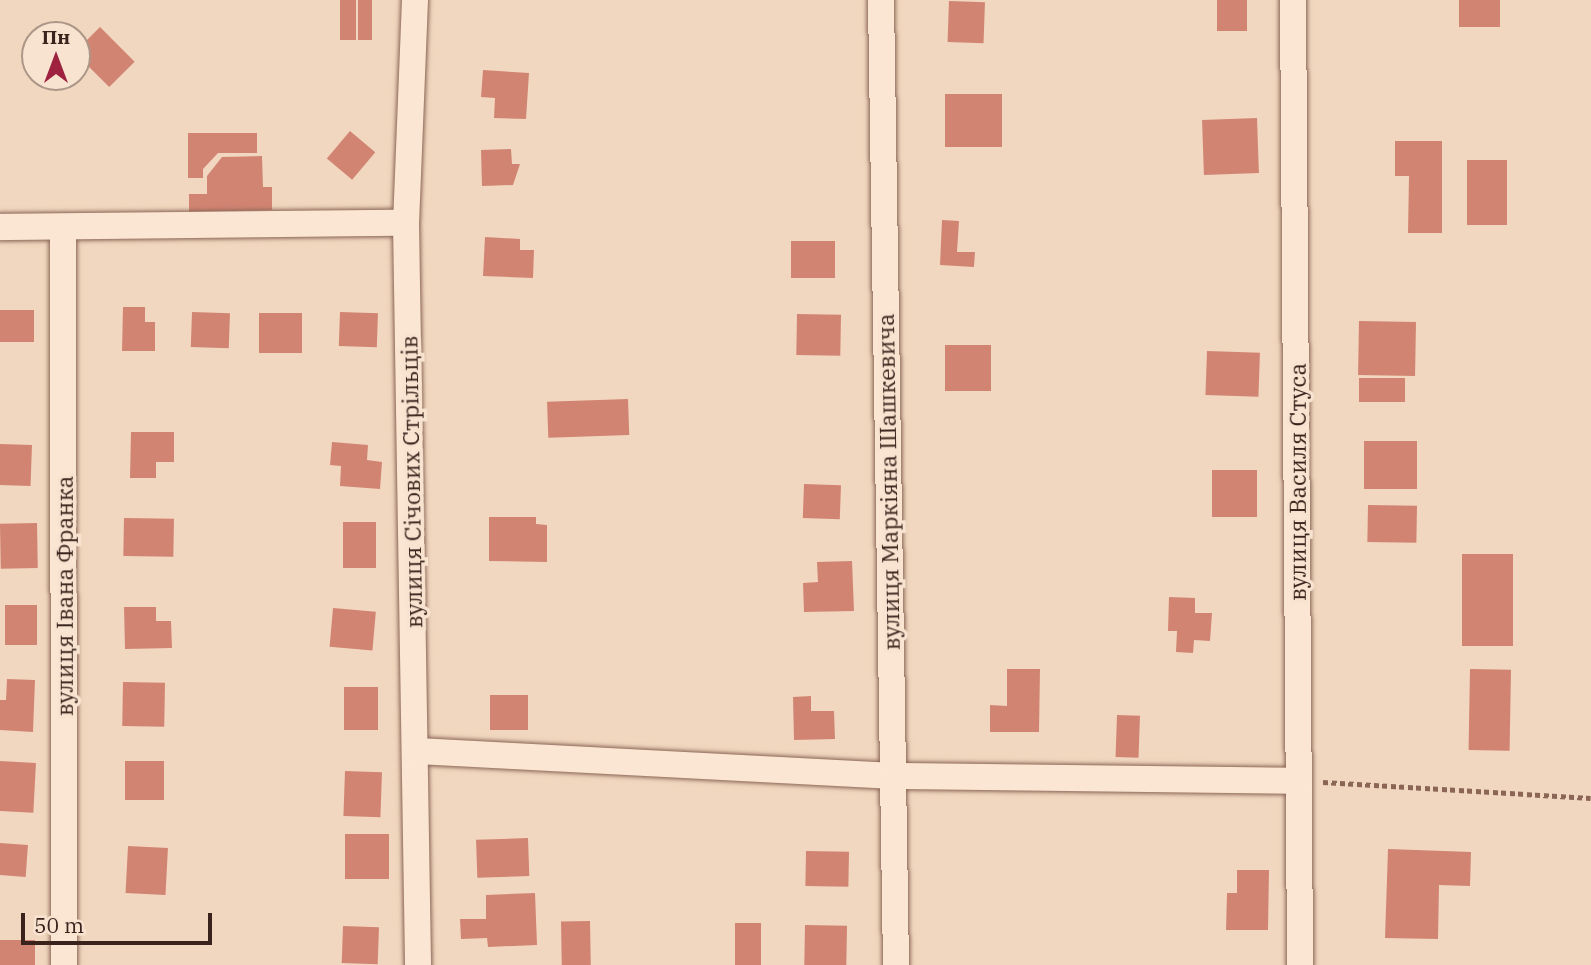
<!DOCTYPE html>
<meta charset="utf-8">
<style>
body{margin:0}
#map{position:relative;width:1591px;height:965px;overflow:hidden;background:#f1d7bf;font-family:"IBM Plex Serif",serif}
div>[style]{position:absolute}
.building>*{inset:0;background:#d28473;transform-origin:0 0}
.path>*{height:4.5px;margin-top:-2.25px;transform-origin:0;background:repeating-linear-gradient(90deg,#8b6656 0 5px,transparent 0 8.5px)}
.roads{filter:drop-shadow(0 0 2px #8b6656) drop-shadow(0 0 2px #8b6656)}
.street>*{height:26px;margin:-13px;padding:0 13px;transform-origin:13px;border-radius:13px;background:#fbe6d3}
span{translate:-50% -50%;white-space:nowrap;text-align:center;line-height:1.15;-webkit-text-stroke:7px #f8e3d0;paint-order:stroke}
.street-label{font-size:23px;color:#39231c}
.north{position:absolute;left:21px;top:21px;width:70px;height:70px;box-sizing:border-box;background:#f8e3d0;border:2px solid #ac9688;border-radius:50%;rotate:0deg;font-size:19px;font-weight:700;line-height:28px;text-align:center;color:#39231c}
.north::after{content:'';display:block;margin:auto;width:24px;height:32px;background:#9e2240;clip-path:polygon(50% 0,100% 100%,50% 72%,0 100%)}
.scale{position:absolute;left:21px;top:913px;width:191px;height:32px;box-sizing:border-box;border:4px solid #39231c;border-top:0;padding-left:9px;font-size:21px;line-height:24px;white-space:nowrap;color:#39231c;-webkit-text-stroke:5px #f8e3d0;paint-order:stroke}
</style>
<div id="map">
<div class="building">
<div style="left:340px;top:0;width:16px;height:40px"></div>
<div style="left:358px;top:0;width:14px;height:40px"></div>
<div style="left:1217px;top:0;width:30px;height:31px"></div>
<div style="left:1459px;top:0;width:41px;height:27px"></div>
<div style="left:949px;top:1px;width:36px;height:41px;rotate:2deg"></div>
<div style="left:100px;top:27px;width:49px;height:36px;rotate:45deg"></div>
<div style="clip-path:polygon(483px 70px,529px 73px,526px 119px,494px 118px,495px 98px,481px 97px)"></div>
<div style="left:945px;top:94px;width:57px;height:53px"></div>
<div style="left:1257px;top:118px;width:55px;height:55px;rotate:88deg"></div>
<div style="left:350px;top:131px;width:33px;height:36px;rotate:40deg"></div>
<div style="clip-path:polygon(188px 133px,257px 133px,257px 153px,218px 153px,203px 169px,203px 178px,188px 178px)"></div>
<div style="clip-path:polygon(1395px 141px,1442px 141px,1442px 233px,1408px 233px,1409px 176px,1395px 176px)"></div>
<div style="clip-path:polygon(511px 149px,512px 164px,520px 164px,513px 185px,482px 186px,481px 150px)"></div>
<div style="clip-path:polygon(262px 156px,263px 187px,272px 187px,272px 210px,189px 212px,189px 194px,207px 194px,207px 176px,222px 157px)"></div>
<div style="left:1467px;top:160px;width:40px;height:65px"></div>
<div style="clip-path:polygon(942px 220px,959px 221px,957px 252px,975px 252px,974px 267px,940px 265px)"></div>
<div style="clip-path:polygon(485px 237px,520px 239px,520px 250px,534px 250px,533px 278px,483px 276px)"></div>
<div style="left:791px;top:241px;width:44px;height:37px"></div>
<div style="clip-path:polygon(123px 307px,145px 307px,145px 322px,155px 322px,155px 351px,122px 351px)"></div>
<div style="left:0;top:310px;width:34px;height:32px"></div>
<div style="left:192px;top:312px;width:38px;height:35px;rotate:2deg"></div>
<div style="left:340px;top:312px;width:38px;height:34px;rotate:2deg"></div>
<div style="left:259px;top:313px;width:43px;height:40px"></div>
<div style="left:797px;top:314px;width:44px;height:41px;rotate:1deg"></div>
<div style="left:1359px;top:321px;width:57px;height:54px;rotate:1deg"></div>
<div style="left:945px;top:345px;width:46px;height:46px"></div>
<div style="left:1207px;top:351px;width:53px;height:44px;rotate:2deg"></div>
<div style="left:1359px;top:378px;width:46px;height:24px"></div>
<div style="left:628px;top:399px;width:36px;height:81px;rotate:88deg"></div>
<div style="clip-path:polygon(131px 432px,174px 432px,174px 462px,156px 462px,156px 478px,130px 478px)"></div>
<div style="left:1364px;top:441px;width:53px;height:48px"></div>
<div style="clip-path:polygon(332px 442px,368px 445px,367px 460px,382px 462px,380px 489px,340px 486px,341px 466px,330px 465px)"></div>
<div style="left:0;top:444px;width:32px;height:41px;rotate:2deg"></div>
<div style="left:1212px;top:470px;width:45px;height:47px"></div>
<div style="left:804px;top:484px;width:37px;height:34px;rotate:2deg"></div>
<div style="left:1368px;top:505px;width:49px;height:37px;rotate:1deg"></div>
<div style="clip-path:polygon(489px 517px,536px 517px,536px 524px,547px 525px,547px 562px,489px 561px)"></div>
<div style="left:124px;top:518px;width:50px;height:38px;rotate:1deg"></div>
<div style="left:343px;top:522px;width:33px;height:46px"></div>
<div style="left:37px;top:523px;width:45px;height:37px;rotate:89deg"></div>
<div style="left:1462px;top:554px;width:51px;height:92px"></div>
<div style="clip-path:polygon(852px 561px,854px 611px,804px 612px,803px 583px,818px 582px,817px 562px)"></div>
<div style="clip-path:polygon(1169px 597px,1195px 598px,1195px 613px,1212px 613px,1210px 641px,1194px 640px,1193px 653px,1176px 652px,1177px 631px,1168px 631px)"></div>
<div style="left:5px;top:605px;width:32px;height:40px"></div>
<div style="clip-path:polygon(124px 607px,156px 607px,156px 621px,171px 621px,172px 648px,125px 649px)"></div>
<div style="left:333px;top:608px;width:43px;height:39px;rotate:5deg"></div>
<div style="clip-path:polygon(1007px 669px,1040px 669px,1039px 732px,990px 732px,990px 705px,1007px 706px)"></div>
<div style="left:1470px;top:669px;width:41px;height:81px;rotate:1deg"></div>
<div style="clip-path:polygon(7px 679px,35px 680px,33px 732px,0 730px,0 700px,6px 700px)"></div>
<div style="left:123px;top:682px;width:42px;height:44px;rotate:1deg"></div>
<div style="left:378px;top:687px;width:43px;height:34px;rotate:90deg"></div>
<div style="left:490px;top:695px;width:38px;height:35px"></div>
<div style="clip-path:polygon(811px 696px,811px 711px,834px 711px,835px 739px,794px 740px,793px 697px)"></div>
<div style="left:1117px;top:715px;width:23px;height:42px;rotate:2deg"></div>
<div style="left:0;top:761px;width:36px;height:50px;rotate:3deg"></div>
<div style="left:125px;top:761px;width:39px;height:39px"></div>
<div style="left:345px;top:771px;width:37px;height:45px;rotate:2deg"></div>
<div style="left:345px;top:834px;width:44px;height:45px"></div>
<div style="left:528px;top:838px;width:38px;height:52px;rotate:88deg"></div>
<div style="left:0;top:843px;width:28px;height:32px;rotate:4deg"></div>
<div style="left:128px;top:846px;width:40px;height:47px;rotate:3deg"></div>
<div style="clip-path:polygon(1388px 849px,1471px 852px,1470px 886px,1439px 885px,1438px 939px,1385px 938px)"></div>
<div style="left:806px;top:851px;width:43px;height:35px;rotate:1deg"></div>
<div style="clip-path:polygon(1237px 870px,1269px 870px,1268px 930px,1226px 930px,1227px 893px,1237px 893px)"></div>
<div style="clip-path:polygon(535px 893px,537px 945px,488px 947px,487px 938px,461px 939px,460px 919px,486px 919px,486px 895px)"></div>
<div style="left:590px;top:921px;width:44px;height:29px;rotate:89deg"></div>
<div style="left:735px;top:923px;width:26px;height:42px"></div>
<div style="left:805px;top:925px;width:42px;height:40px;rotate:1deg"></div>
<div style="left:343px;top:926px;width:36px;height:37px;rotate:2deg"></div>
<div style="left:0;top:940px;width:35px;height:25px"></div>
</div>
<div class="path">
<div style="left:1323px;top:782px;width:268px;rotate:3.4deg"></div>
</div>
<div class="roads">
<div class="street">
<div style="left:415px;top:0;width:223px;rotate:92.3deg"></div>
<div style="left:406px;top:223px;width:742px;rotate:89.07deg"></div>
<div style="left:881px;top:0;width:965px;rotate:89.11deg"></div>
<div style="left:1293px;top:0;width:965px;rotate:89.58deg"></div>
<div style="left:0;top:227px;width:406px;rotate:-0.6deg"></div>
<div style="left:63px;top:227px;width:738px;rotate:89.92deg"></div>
<div style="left:416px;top:751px;width:480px;rotate:3deg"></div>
<div style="left:895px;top:776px;width:404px;rotate:0.7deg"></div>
</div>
</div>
<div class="street-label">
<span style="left:411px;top:482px;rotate:-91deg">вулиця Січових Стрільців</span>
<span style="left:888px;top:482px;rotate:-91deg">вулиця Маркіяна Шашкевича</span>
<span style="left:1297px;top:482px;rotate:-90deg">вулиця Василя Стуса</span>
<span style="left:64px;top:596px;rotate:-90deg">вулиця Івана Франка</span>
</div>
<div class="north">Пн</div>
<div class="scale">50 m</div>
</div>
